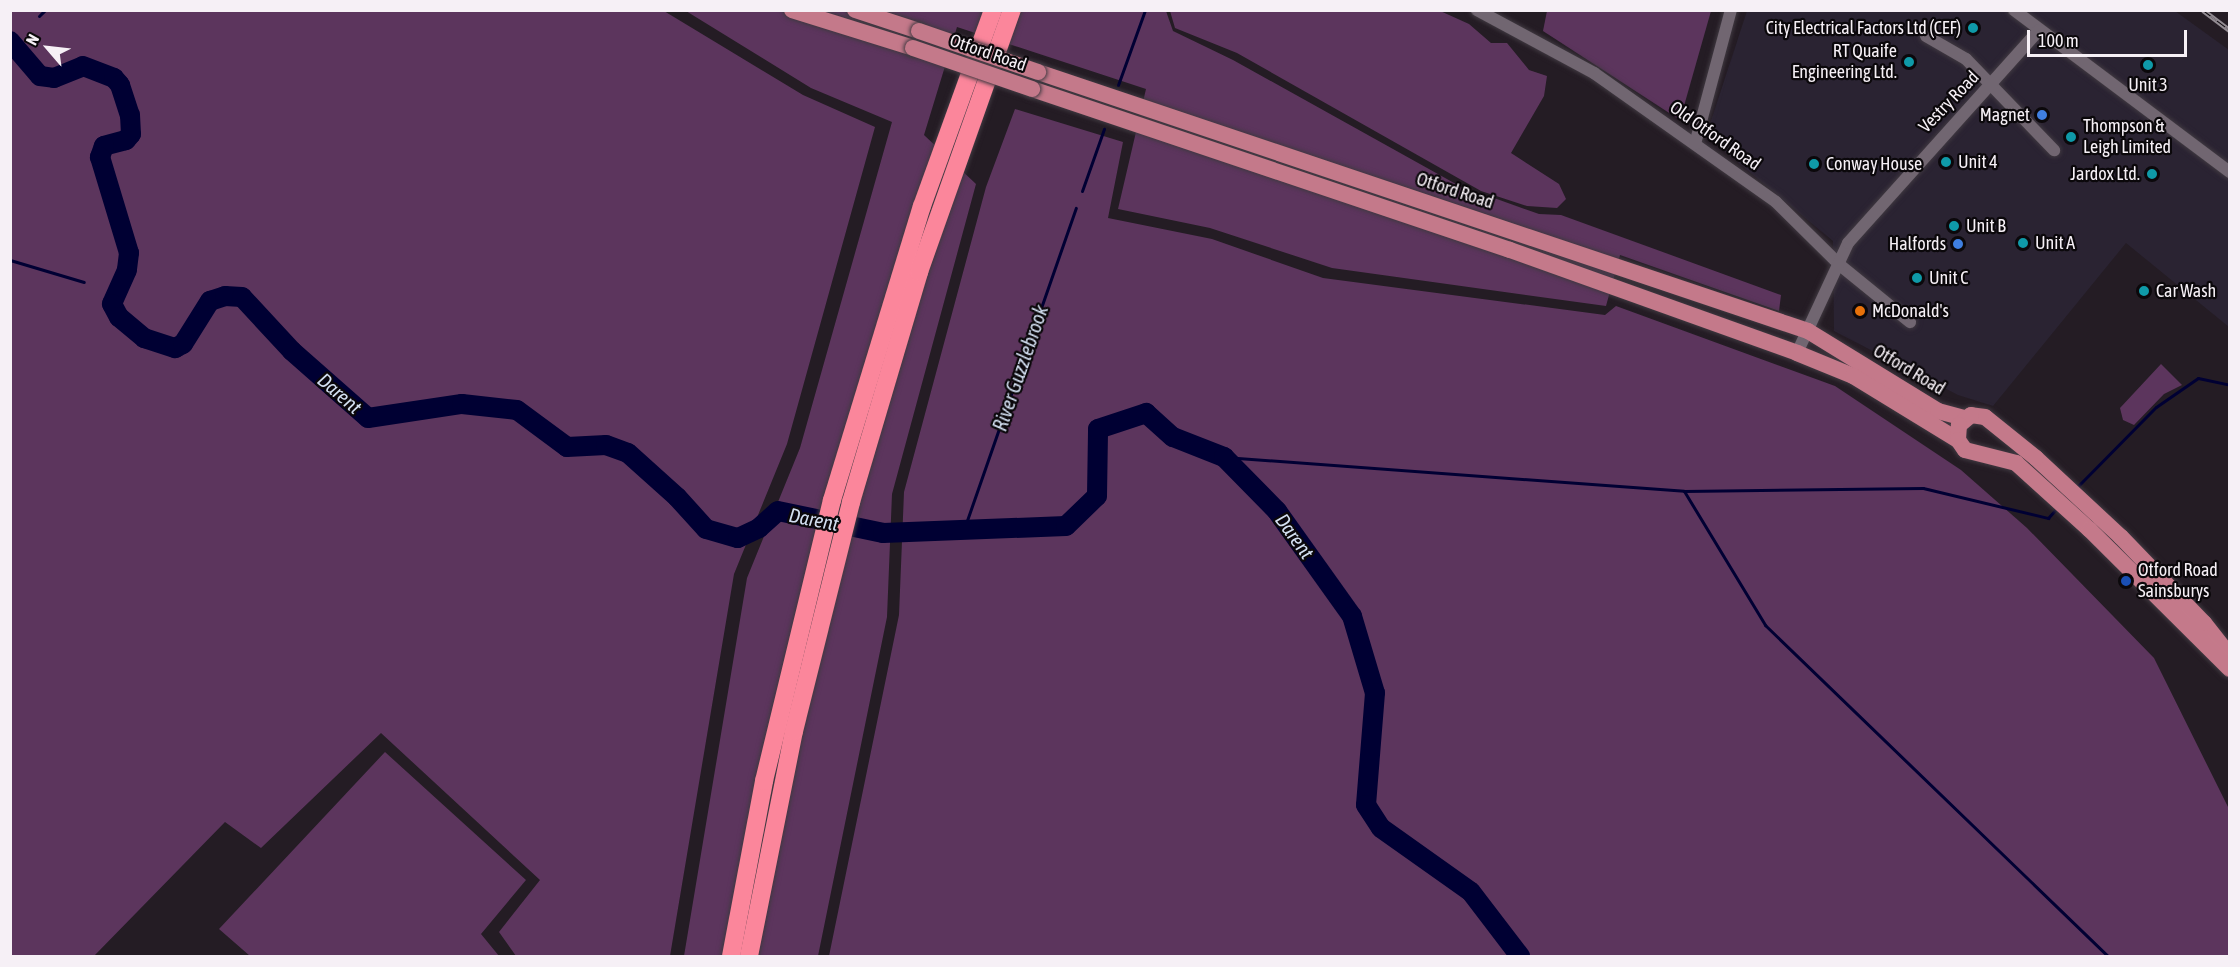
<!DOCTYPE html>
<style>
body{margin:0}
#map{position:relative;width:2240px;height:967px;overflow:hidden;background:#241c24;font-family:"Asap Condensed",sans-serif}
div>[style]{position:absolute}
.commercial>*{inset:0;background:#2a2332}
.green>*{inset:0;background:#5c355d}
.stream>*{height:3px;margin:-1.5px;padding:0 1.5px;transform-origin:1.5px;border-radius:1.5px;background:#003}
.river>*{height:20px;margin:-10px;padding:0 10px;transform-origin:10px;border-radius:10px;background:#003}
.roads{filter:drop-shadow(0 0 2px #403941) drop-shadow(0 0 2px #403941)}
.minor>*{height:12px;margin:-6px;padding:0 6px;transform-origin:6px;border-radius:6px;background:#716671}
.major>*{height:16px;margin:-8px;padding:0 8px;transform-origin:8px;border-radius:8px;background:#c4798a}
.highway>*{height:18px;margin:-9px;padding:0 9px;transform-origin:9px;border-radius:9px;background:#fb869b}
.rail>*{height:5px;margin-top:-2.5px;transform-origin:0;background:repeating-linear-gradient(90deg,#0b080b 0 9px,#938c93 0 18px);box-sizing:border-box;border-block:2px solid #938c93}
.bridges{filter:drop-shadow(0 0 2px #403941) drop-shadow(0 0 2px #403941)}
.major-bridge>*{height:16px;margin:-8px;padding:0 8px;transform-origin:8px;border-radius:8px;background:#c4798a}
.dots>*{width:16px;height:16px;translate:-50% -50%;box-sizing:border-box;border:3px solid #0b080b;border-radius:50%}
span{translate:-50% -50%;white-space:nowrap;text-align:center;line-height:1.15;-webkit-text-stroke:4.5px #0b080b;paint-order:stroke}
.poi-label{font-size:18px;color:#f6f0f6}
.right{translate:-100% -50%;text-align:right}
.left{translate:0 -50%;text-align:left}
.street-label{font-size:18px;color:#f6f0f6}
.water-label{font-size:20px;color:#d3dff1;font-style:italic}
.frame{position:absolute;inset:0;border:12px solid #f6f0f6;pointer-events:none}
.north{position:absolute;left:18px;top:18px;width:60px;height:60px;-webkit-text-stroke:4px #0b080b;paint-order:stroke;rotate:298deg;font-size:16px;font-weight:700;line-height:24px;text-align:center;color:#f6f0f6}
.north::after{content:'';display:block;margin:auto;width:21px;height:27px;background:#f6f0f6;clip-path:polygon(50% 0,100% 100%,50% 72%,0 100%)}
.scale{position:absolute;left:2027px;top:30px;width:160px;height:27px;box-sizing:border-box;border:3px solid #f6f0f6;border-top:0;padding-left:8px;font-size:18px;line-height:21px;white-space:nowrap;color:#f6f0f6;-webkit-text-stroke:4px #0b080b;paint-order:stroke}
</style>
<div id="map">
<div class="commercial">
<div style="clip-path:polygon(1747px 11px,2175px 11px,2229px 50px,2229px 327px,2126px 243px,1993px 406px,1958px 395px,1834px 331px,1833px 241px,1706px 136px)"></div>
</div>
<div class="green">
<div style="clip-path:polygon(1438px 10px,1469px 24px,1491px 43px,1507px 43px,1529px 70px,1547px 76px,1544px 96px,1511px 153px,1559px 184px,1566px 199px,1557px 208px,1527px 206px,1481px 191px,1237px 53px,1175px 28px,1170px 11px)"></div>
<div style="clip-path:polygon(10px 11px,664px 11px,803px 95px,875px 127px,787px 444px,734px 574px,670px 956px,516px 956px,499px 932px,540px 880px,381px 733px,261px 848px,225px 822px,94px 956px,11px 956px)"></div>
<div style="clip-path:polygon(686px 11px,1166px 11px,1173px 31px,1233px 60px,1481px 198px,1494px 198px,1539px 214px,1561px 215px,1781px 295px,1779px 311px,1620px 255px,1606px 306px,1332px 268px,1210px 228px,1118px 209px,1146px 89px,957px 27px,924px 135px,976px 184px,892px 494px,887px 617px,818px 956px,684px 956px,747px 578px,800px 448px,892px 122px,811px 88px)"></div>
<div style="clip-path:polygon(1547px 11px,1711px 11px,1680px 120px,1543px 31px)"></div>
<div style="clip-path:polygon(1015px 109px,1123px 142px,1108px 218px,1212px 239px,1323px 278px,1605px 315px,1616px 306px,1835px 386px,1961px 470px,2027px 528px,2154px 658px,2229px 809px,2229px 956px,829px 956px,899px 615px,904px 492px,986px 187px)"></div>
<div style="clip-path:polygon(2161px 364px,2182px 385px,2164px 394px,2134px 425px,2123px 420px,2120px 408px)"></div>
<div style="clip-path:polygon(385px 752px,526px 880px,481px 934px,499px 956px,250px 956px,219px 929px)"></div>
</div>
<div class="stream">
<div style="left:39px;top:16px;width:8px;rotate:-45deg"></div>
<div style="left:1118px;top:85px;width:80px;rotate:-70.2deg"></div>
<div style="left:1082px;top:191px;width:66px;rotate:-70.5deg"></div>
<div style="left:10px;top:260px;width:77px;rotate:16.6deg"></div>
<div style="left:1224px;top:457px;width:461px;rotate:4.2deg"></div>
<div style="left:1684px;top:491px;width:157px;rotate:58.8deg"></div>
<div style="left:1765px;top:625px;width:477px;rotate:44deg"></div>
<div style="left:2077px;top:487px;width:112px;rotate:-45.4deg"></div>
<div style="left:2156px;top:407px;width:51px;rotate:-34.6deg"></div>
<div style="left:2198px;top:378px;width:33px;rotate:12deg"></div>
<div style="left:1684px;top:491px;width:239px;rotate:-0.7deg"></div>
<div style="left:1923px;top:488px;width:129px;rotate:13.5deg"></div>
<div style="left:2048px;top:518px;width:15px;rotate:-48deg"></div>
<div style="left:964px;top:529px;width:340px;rotate:-70.8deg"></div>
</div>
<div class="river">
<div style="left:10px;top:41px;width:46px;rotate:49.4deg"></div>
<div style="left:40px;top:76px;width:14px;rotate:8deg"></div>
<div style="left:54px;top:78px;width:31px;rotate:-22deg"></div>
<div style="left:83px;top:66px;width:33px;rotate:21deg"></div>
<div style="left:114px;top:78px;width:9px;rotate:49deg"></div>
<div style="left:120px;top:85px;width:32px;rotate:72deg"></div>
<div style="left:130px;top:115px;width:19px;rotate:87deg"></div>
<div style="left:131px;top:134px;width:8px;rotate:130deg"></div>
<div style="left:126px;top:140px;width:23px;rotate:165deg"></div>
<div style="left:104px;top:146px;width:12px;rotate:110deg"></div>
<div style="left:100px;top:157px;width:100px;rotate:73.2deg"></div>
<div style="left:129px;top:253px;width:17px;rotate:97deg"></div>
<div style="left:127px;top:270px;width:37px;rotate:114deg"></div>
<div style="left:112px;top:304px;width:15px;rotate:62deg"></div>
<div style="left:119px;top:317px;width:33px;rotate:40deg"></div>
<div style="left:144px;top:338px;width:33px;rotate:18deg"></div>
<div style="left:175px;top:348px;width:9px;rotate:-27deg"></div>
<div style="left:183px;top:344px;width:51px;rotate:-57.9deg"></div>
<div style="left:210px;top:301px;width:16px;rotate:-18deg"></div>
<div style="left:225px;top:296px;width:17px;rotate:3deg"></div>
<div style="left:242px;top:297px;width:74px;rotate:47.2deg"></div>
<div style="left:292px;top:351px;width:101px;rotate:41.4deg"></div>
<div style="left:368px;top:418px;width:95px;rotate:-8.5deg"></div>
<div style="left:462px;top:404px;width:55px;rotate:6.2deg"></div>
<div style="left:517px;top:410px;width:62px;rotate:36.5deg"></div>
<div style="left:567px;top:447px;width:39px;rotate:-3deg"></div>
<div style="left:606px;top:445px;width:23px;rotate:20deg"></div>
<div style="left:628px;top:453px;width:66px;rotate:41.9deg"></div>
<div style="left:677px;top:497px;width:43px;rotate:47.8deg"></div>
<div style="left:706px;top:529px;width:33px;rotate:16deg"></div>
<div style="left:738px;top:538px;width:23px;rotate:-25deg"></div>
<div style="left:759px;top:528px;width:25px;rotate:-42deg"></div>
<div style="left:778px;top:511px;width:107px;rotate:11.8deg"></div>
<div style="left:883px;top:533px;width:183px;rotate:-2.2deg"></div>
<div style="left:1066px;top:526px;width:43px;rotate:-44.1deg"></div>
<div style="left:1097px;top:496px;width:67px;rotate:-89.1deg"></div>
<div style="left:1098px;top:429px;width:51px;rotate:-18.4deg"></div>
<div style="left:1146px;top:413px;width:36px;rotate:42deg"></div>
<div style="left:1173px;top:437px;width:55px;rotate:21.4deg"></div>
<div style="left:1224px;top:457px;width:76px;rotate:45.5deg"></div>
<div style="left:1277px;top:511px;width:129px;rotate:54.5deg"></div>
<div style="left:1352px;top:616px;width:80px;rotate:73.4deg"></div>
<div style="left:1375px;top:693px;width:112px;rotate:94.6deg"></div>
<div style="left:1366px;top:805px;width:27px;rotate:57deg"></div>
<div style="left:1381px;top:828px;width:110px;rotate:35.4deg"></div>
<div style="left:1471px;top:892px;width:81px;rotate:52.6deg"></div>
</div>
<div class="roads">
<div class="minor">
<div style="left:1477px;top:10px;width:133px;rotate:28.3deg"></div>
<div style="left:1594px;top:73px;width:223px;rotate:35.3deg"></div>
<div style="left:1776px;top:202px;width:91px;rotate:44.6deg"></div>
<div style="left:1841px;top:266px;width:89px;rotate:39.1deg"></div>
<div style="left:2014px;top:10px;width:270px;rotate:36.9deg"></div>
<div style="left:1926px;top:36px;width:46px;rotate:29.9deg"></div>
<div style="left:1966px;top:59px;width:127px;rotate:46deg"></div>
<div style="left:1695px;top:144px;width:139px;rotate:-75deg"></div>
<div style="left:1797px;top:353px;width:121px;rotate:-65.1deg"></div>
<div style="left:1848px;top:243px;width:286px;rotate:-48.1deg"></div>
</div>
<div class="major">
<div style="left:792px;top:10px;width:127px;rotate:17.4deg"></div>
<div style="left:855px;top:10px;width:67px;rotate:18.2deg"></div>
<div style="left:1038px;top:72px;width:812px;rotate:18.59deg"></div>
<div style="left:1808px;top:331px;width:153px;rotate:31.6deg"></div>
<div style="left:1938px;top:411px;width:28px;rotate:15deg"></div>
<div style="left:1032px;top:89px;width:504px;rotate:18.61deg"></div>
<div style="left:1510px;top:250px;width:305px;rotate:19.7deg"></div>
<div style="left:1797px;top:353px;width:61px;rotate:22.3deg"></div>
<div style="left:1853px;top:376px;width:123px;rotate:31.4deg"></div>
<div style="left:2230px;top:656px;width:42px;rotate:-128.2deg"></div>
<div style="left:2204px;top:623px;width:120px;rotate:-134deg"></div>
<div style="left:2121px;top:537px;width:116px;rotate:-137.1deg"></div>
<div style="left:2036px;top:458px;width:65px;rotate:-141.2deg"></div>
<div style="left:1985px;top:417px;width:14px;rotate:-172deg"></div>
<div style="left:1971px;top:415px;width:16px;rotate:140deg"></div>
<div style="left:1959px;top:425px;width:15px;rotate:94deg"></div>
<div style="left:1958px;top:440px;width:12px;rotate:55deg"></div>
<div style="left:1965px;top:450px;width:53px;rotate:14.3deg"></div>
<div style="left:2016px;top:463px;width:100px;rotate:42.2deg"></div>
<div style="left:2090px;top:530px;width:197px;rotate:44.8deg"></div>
</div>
<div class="highway">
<div style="left:731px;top:956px;width:178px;rotate:-79.3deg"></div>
<div style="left:764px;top:781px;width:289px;rotate:-76.4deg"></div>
<div style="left:832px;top:500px;width:307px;rotate:-73deg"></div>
<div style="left:922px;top:206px;width:208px;rotate:-70.1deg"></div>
<div style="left:749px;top:956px;width:229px;rotate:-78.7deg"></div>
<div style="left:794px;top:731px;width:236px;rotate:-76deg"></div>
<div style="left:851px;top:502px;width:240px;rotate:-73.5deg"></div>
<div style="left:919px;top:272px;width:278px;rotate:-70.5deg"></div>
</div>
</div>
<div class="rail">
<div style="left:2203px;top:10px;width:34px;rotate:37deg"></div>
</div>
<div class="bridges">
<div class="major-bridge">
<div style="left:919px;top:31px;width:126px;rotate:19deg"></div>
<div style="left:913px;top:48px;width:126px;rotate:19deg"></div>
</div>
</div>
<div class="dots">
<div style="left:1973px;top:28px;background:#0f9aa8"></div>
<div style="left:1909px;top:62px;background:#0f9aa8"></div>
<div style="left:2148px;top:65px;background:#0f9aa8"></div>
<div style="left:2042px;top:115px;background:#3f7fe0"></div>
<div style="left:2071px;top:137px;background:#0f9aa8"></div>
<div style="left:1946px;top:162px;background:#0f9aa8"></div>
<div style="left:1814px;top:164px;background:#0f9aa8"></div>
<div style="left:2152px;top:174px;background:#0f9aa8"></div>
<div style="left:1954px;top:226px;background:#0f9aa8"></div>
<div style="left:2023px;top:243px;background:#0f9aa8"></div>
<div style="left:1958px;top:244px;background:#3f7fe0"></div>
<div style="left:1917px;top:278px;background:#0f9aa8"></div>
<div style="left:2144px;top:291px;background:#0f9aa8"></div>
<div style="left:1860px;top:311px;background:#e8710a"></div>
<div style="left:2126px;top:581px;background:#1a4fb4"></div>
</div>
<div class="poi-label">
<span class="right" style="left:1961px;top:28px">City Electrical Factors Ltd (CEF)</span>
<span class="right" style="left:1897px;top:62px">RT Quaife<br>Engineering Ltd.</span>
<span style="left:2148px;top:85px">Unit 3</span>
<span class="right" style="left:2030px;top:115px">Magnet</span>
<span class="left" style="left:2083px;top:137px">Thompson &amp;<br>Leigh Limited</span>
<span class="left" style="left:1958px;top:162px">Unit 4</span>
<span class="left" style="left:1826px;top:164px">Conway House</span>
<span class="right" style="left:2140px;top:174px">Jardox Ltd.</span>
<span class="left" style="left:1966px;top:226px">Unit B</span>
<span class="left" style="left:2035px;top:243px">Unit A</span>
<span class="right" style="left:1946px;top:244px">Halfords</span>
<span class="left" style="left:1929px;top:278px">Unit C</span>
<span class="left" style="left:2156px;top:291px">Car Wash</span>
<span class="left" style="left:1872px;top:311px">McDonald's</span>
<span class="left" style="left:2138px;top:581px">Otford Road<br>Sainsburys</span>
</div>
<div class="street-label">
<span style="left:988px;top:53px;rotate:19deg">Otford Road</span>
<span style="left:1949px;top:102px;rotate:-46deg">Vestry Road</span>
<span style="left:1715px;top:136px;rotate:35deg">Old Otford Road</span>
<span style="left:1455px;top:191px;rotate:18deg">Otford Road</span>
<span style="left:1909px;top:370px;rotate:31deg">Otford Road</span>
</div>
<div class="water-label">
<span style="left:1020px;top:368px;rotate:-71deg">River Guzzlebrook</span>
<span style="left:340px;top:393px;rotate:41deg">Darent</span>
<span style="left:814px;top:519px;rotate:11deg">Darent</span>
<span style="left:1295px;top:536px;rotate:54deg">Darent</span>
</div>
<div class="frame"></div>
<div class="north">N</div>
<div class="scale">100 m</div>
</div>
